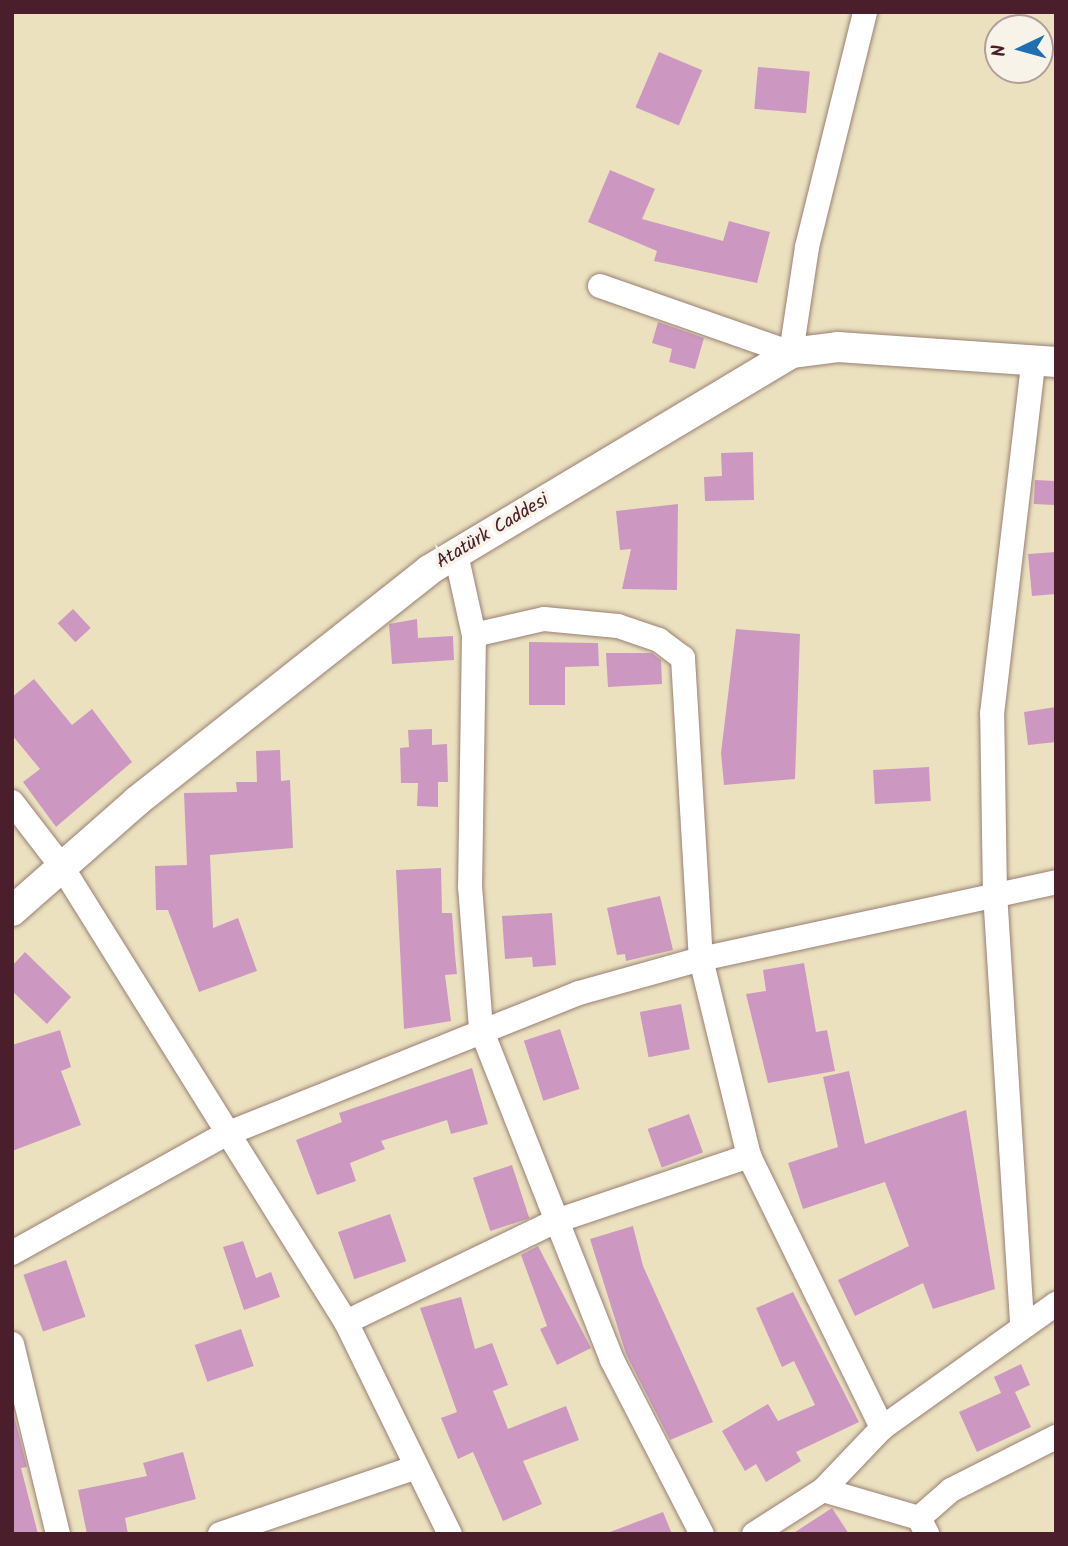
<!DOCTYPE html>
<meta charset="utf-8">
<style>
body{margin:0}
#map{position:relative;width:1068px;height:1546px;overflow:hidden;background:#ebe1bf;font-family:Kalam,sans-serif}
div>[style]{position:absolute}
.building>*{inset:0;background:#cc98c2;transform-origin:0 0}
.roads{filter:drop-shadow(0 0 2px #9a8075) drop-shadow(0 0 2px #9a8075)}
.minor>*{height:24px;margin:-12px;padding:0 12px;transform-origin:12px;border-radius:12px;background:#fff}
.tertiary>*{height:30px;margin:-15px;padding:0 15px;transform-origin:15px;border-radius:15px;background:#fff}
span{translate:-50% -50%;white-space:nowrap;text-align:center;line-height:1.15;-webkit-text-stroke:7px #f7f3e8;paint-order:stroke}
.street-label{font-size:19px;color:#4a1f2b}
.frame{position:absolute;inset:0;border:14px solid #4a1f2b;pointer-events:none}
.north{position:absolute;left:984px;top:14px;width:70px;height:70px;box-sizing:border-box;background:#f7f3e8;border:2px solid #b29e9c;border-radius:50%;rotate:265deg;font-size:19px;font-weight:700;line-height:28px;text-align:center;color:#4a1f2b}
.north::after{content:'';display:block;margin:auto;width:24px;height:32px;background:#1f6fb2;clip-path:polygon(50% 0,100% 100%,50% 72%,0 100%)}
</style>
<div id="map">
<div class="building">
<div style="left:659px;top:52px;width:47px;height:60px;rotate:23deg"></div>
<div style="left:758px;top:67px;width:52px;height:42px;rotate:5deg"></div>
<div style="clip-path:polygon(610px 170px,655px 189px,642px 219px,723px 241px,729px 221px,770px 232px,757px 283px,654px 261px,657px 251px,588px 222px)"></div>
<div style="clip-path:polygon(658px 322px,704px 338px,695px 369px,669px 362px,672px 349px,652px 343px)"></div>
<div style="clip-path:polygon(753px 452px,754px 500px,705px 501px,704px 477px,722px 476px,721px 453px)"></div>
<div style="left:1035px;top:480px;width:21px;height:24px;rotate:3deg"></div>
<div style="clip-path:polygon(678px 504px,677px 590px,622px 589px,631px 549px,620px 550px,616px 511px)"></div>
<div style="clip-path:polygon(1056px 552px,1056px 594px,1032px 596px,1028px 554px)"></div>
<div style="left:73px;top:609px;width:26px;height:21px;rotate:47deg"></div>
<div style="clip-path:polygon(417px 619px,418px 638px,453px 636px,454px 660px,392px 664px,389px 624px)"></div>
<div style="clip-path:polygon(736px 629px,800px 634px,795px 779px,724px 785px,721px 753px)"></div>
<div style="clip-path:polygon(529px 642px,598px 643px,599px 666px,565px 667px,565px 705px,529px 705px)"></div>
<div style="clip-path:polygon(606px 653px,652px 653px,661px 660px,662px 684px,608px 687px)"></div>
<div style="clip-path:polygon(34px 679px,72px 725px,92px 709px,132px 762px,56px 827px,23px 782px,40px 769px,12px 735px,12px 697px)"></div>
<div style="clip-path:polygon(1056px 707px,1056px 742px,1028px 745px,1024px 712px)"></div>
<div style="clip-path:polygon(432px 729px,432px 745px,447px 744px,448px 782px,438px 782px,438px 807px,417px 806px,418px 783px,401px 783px,400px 748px,409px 747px,408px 730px)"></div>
<div style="clip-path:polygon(280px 750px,281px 781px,290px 780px,293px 848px,210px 855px,213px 928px,238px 918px,257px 971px,199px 992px,168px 910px,156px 910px,155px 866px,187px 865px,184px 793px,237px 792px,236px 782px,257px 782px,256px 751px)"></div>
<div style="left:929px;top:767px;width:34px;height:56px;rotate:87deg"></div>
<div style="clip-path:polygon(441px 868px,442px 913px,452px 913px,455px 955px,457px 974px,445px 975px,451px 1021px,404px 1029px,396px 870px)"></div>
<div style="clip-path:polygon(660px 896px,673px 950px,626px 961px,625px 954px,617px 955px,607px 908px)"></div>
<div style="clip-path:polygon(552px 913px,556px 965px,533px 967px,532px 957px,505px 959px,502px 916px)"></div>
<div style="clip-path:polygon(25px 952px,71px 997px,47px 1024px,12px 991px,12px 966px)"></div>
<div style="clip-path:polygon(804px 963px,816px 1032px,827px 1030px,835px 1071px,768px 1083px,746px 994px,766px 991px,763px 970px)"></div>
<div style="left:681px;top:1004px;width:46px;height:42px;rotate:79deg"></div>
<div style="left:560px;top:1029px;width:63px;height:38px;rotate:72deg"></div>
<div style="clip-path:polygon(60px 1030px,71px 1067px,61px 1071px,81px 1125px,12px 1151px,12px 1045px)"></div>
<div style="clip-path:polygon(472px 1068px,488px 1124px,451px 1134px,447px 1120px,381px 1141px,385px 1149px,350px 1163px,356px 1181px,317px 1195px,296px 1140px,342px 1122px,339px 1113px)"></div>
<div style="clip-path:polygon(849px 1071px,865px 1144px,966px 1110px,995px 1289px,933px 1309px,923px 1283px,855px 1316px,838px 1280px,909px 1246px,885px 1182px,803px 1209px,788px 1163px,838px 1147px,823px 1077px)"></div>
<div style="left:689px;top:1114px;width:41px;height:44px;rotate:70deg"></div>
<div style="left:512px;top:1165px;width:56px;height:41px;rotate:72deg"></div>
<div style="left:390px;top:1214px;width:50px;height:55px;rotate:71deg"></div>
<div style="clip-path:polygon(633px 1226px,643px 1266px,713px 1422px,670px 1440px,626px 1354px,590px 1239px)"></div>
<div style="clip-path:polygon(243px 1241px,256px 1278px,271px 1272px,280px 1297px,244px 1310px,223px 1247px)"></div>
<div style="clip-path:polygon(538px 1246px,591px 1348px,557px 1365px,540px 1329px,547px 1326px,521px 1255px)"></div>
<div style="left:66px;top:1260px;width:60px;height:45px;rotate:71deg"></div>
<div style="clip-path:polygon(793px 1292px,859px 1422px,796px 1452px,801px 1461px,766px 1482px,756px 1464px,745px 1471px,722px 1431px,768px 1404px,778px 1421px,815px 1405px,794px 1361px,782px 1367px,756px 1308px)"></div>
<div style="clip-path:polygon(461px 1297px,475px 1349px,492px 1343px,508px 1385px,493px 1391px,508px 1429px,566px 1406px,579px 1440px,523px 1461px,542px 1504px,503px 1521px,473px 1452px,458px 1459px,441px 1418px,457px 1412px,420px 1308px)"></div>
<div style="left:241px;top:1329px;width:39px;height:49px;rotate:71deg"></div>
<div style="clip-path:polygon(1021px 1364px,1030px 1385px,1015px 1392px,1031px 1427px,977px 1452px,959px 1412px,1001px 1393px,994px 1377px)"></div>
<div style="clip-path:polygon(12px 1408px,27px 1467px,21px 1468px,38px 1534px,12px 1534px)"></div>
<div style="clip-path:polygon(183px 1452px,196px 1499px,125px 1518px,128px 1534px,87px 1534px,78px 1490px,147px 1476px,143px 1463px)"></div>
<div style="clip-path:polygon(832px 1508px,849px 1534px,792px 1534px)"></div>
<div style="clip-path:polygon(663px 1512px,672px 1534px,611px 1534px,610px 1532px)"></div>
</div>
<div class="roads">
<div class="minor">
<div style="left:600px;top:286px;width:202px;rotate:19.3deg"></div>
<div style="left:791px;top:353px;width:107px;rotate:-81.4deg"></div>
<div style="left:807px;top:247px;width:242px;rotate:-76.1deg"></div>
<div style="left:456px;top:554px;width:83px;rotate:77.5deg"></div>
<div style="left:474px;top:635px;width:251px;rotate:90.9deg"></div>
<div style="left:470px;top:886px;width:143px;rotate:85.6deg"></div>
<div style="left:481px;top:1029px;width:356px;rotate:68.4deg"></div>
<div style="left:612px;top:1360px;width:196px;rotate:62.7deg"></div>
<div style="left:474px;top:635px;width:72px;rotate:-12.9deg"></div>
<div style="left:544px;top:619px;width:74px;rotate:5.4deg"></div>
<div style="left:618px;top:626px;width:43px;rotate:18.9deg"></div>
<div style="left:659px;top:640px;width:30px;rotate:37deg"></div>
<div style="left:683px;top:658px;width:302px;rotate:86.6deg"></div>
<div style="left:701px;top:959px;width:203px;rotate:76.3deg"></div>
<div style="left:749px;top:1156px;width:303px;rotate:63.9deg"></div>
<div style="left:12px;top:802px;width:82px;rotate:52.4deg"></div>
<div style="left:62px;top:867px;width:536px;rotate:58.03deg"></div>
<div style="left:346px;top:1322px;width:236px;rotate:63.9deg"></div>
<div style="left:12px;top:1253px;width:243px;rotate:-29.1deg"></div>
<div style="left:224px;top:1135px;width:382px;rotate:-21.8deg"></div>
<div style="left:579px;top:993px;width:127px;rotate:-15.6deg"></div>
<div style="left:701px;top:959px;width:363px;rotate:-12.2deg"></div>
<div style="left:346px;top:1322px;width:233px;rotate:-25.7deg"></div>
<div style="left:556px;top:1221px;width:204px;rotate:-18.6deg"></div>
<div style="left:1022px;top:1322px;width:428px;rotate:-93.6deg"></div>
<div style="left:995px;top:895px;width:181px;rotate:-90.9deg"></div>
<div style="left:992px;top:714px;width:358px;rotate:-83.3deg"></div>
<div style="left:12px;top:1344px;width:195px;rotate:76.4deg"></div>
<div style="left:823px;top:1490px;width:100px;rotate:16.3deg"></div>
<div style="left:919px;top:1518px;width:18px;rotate:63deg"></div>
<div style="left:919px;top:1518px;width:43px;rotate:-41.2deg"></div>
<div style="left:951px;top:1490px;width:118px;rotate:-26.8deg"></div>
<div style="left:220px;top:1534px;width:205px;rotate:-18.8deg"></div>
<div style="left:754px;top:1534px;width:82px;rotate:-32.5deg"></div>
<div style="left:823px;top:1490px;width:86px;rotate:-46.4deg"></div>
<div style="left:882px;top:1428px;width:214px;rotate:-35.5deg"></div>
</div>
<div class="tertiary">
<div style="left:12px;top:911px;width:167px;rotate:-41.3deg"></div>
<div style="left:137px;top:801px;width:372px;rotate:-38.3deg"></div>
<div style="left:429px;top:570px;width:422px;rotate:-30.9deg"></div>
<div style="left:791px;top:353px;width:47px;rotate:-7.3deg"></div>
<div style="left:838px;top:347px;width:219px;rotate:3.9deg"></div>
</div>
</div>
<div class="street-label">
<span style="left:493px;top:532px;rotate:-31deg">Atatürk Caddesi</span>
</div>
<div class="frame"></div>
<div class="north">N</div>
</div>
